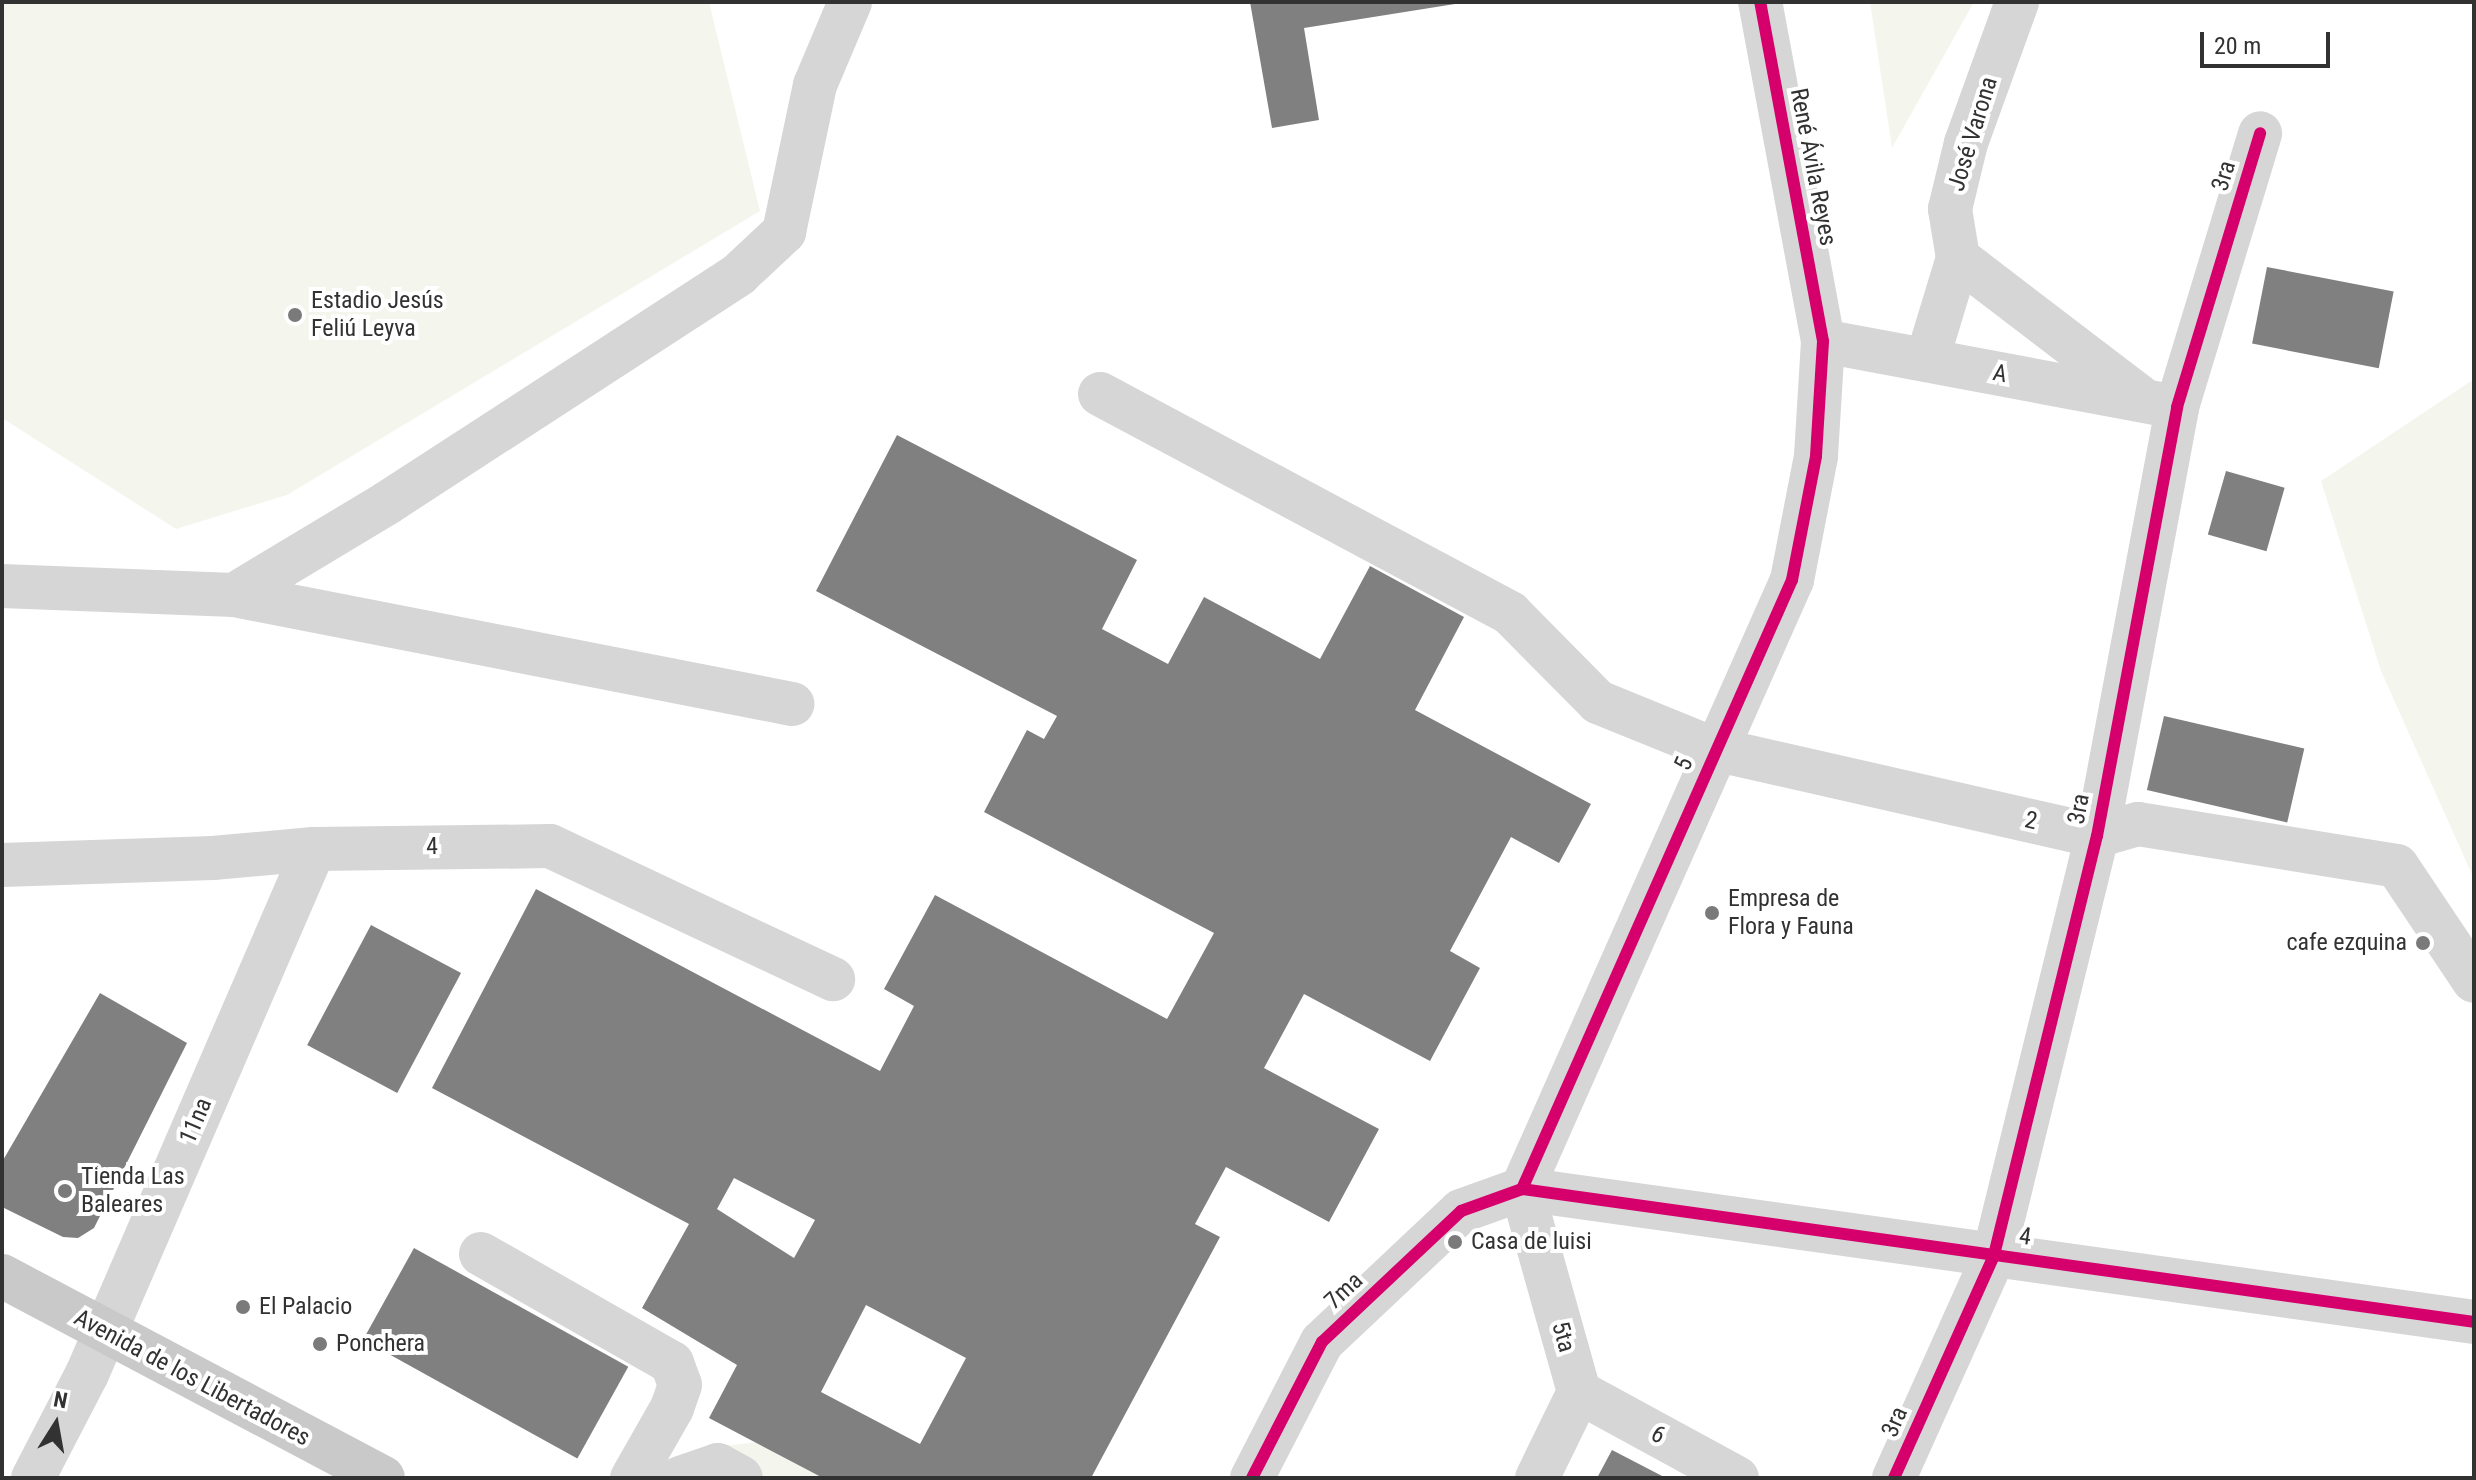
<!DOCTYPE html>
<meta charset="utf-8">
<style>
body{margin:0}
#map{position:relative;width:2476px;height:1480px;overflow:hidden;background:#fff;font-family:"Roboto Condensed",sans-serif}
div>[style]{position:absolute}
.green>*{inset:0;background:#f4f6ee}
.building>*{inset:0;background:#808080;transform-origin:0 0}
.minor>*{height:44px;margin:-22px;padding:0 22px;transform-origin:22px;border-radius:22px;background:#d6d6d6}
.major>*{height:44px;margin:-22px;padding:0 22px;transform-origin:22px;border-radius:22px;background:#c9c9c9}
.cycleway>*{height:12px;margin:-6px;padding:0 6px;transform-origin:6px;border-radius:6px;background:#d6006c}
.dots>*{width:22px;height:22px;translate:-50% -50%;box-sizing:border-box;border:4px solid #fff;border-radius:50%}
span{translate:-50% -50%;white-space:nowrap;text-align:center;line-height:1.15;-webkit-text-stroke:8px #fff;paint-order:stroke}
.street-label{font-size:24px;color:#323232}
.poi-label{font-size:24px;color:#323232}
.left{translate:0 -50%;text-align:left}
.right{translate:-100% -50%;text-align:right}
.frame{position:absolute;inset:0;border:4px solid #323232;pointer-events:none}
.north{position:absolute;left:16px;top:1384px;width:80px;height:80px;-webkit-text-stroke:6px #fff;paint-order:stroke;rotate:11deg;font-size:22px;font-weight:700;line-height:32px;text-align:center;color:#323232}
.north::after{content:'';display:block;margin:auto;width:28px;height:36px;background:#323232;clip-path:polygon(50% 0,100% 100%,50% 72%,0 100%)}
.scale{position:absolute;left:2200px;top:32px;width:130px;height:36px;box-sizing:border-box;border:4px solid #323232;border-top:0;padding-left:10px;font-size:24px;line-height:28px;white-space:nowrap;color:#323232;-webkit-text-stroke:6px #fff;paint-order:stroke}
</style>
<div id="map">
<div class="green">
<div style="clip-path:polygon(2px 2px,709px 2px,760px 211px,287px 495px,176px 529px,2px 418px)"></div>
<div style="clip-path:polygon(1870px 2px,1974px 2px,1892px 148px)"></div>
<div style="clip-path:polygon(2474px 379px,2474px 879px,2381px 671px,2321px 481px)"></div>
<div style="clip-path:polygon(756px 1442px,823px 1478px,662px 1478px,702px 1449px)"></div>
</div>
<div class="building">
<div style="clip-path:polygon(1250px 2px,1454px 2px,1455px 4px,1304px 28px,1319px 120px,1272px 128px)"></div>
<div style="left:2267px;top:267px;width:129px;height:78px;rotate:11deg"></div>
<div style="clip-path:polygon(evenodd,897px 435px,1137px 560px,1102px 629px,1168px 664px,1204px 597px,1320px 659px,1370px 566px,1464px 617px,1415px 710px,1591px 804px,1559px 863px,1511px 837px,1450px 951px,1480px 968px,1430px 1061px,1304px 994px,1264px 1068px,1379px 1129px,1329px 1222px,1226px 1167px,1195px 1224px,1220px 1237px,1091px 1478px,823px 1478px,709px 1418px,737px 1365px,642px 1308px,689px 1224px,432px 1088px,536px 889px,880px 1071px,914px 1006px,884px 989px,935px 895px,1167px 1019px,1214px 933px,984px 812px,1027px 730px,1044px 739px,1057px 716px,816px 591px,897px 435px,734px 1178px,815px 1220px,794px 1258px,717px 1209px,734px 1178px,897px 435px,866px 1305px,966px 1358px,920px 1444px,821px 1392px,866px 1305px)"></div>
<div style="left:2226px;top:471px;width:61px;height:66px;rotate:16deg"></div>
<div style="left:2164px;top:716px;width:144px;height:76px;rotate:13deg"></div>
<div style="left:371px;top:925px;width:102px;height:136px;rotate:28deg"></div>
<div style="clip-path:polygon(100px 993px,187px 1043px,94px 1228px,78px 1238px,63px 1237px,2px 1207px,2px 1162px)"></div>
<div style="left:414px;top:1248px;width:245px;height:105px;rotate:29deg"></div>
<div style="clip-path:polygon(1612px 1450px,1666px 1478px,1597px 1478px)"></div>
</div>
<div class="minor">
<div style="left:1958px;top:258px;width:229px;rotate:37.4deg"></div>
<div style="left:1823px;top:341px;width:360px;rotate:10.6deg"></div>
<div style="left:1927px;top:360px;width:107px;rotate:-73.1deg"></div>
<div style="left:1958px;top:258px;width:50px;rotate:-99.3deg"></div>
<div style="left:1950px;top:209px;width:68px;rotate:-76.4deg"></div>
<div style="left:1966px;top:143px;width:150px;rotate:-70.1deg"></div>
<div style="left:1100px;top:394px;width:465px;rotate:28.1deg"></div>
<div style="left:1510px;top:613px;width:125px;rotate:45.3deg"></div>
<div style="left:1598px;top:702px;width:125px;rotate:22.1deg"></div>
<div style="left:1714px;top:749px;width:393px;rotate:12.8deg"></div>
<div style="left:2097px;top:836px;width:43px;rotate:-16.3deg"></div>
<div style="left:2138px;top:824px;width:262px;rotate:9.2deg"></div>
<div style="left:2397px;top:866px;width:138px;rotate:56.2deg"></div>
<div style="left:2px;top:586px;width:232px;rotate:2.2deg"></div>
<div style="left:234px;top:595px;width:569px;rotate:11.05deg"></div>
<div style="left:234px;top:595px;width:179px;rotate:-31deg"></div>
<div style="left:387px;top:503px;width:420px;rotate:-33deg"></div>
<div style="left:739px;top:274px;width:62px;rotate:-43deg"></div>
<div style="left:784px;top:232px;width:150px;rotate:-78.1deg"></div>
<div style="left:815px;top:85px;width:90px;rotate:-67.1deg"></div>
<div style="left:2px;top:865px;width:211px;rotate:-1.9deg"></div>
<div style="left:213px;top:858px;width:101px;rotate:-5.1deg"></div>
<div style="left:314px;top:849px;width:236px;rotate:-0.7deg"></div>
<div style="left:550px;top:846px;width:313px;rotate:25.2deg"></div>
<div style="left:1522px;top:1189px;width:666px;rotate:-66.09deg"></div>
<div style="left:1792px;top:580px;width:126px;rotate:-79deg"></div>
<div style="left:1816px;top:456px;width:115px;rotate:-86.5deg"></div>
<div style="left:1823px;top:341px;width:345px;rotate:-100.5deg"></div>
<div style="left:1522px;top:1189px;width:211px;rotate:74.3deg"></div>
<div style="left:1579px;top:1392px;width:96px;rotate:116deg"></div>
<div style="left:481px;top:1254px;width:220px;rotate:29.7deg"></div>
<div style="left:672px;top:1363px;width:23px;rotate:70deg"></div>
<div style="left:680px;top:1385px;width:24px;rotate:109deg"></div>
<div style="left:672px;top:1408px;width:81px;rotate:119.7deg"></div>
<div style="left:1579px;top:1392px;width:180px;rotate:28.6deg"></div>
<div style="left:33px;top:1478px;width:117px;rotate:-62.6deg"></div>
<div style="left:87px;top:1374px;width:572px;rotate:-66.62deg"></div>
<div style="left:680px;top:1478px;width:40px;rotate:-18.9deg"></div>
<div style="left:718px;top:1465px;width:26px;rotate:29deg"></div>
<div style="left:1252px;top:1478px;width:153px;rotate:-62.8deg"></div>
<div style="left:1322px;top:1342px;width:191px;rotate:-43.3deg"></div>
<div style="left:1461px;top:1211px;width:65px;rotate:-19.8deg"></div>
<div style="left:1522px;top:1189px;width:961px;rotate:7.95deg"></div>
<div style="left:1894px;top:1478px;width:244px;rotate:-65.8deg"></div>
<div style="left:1994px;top:1255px;width:431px;rotate:-76.2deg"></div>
<div style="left:2097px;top:836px;width:436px;rotate:-79.4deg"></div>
<div style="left:2177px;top:407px;width:286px;rotate:-73.1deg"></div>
</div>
<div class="major">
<div style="left:2px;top:1276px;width:431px;rotate:27.9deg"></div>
</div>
<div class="cycleway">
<div style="left:1522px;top:1189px;width:666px;rotate:-66.09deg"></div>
<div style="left:1792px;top:580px;width:126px;rotate:-79deg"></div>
<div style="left:1816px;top:456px;width:115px;rotate:-86.5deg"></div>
<div style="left:1823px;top:341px;width:345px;rotate:-100.5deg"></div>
<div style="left:1252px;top:1478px;width:153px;rotate:-62.8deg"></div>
<div style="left:1322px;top:1342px;width:191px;rotate:-43.3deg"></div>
<div style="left:1461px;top:1211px;width:65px;rotate:-19.8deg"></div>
<div style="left:1522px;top:1189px;width:961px;rotate:7.95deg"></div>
<div style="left:1894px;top:1478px;width:244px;rotate:-65.8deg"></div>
<div style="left:1994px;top:1255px;width:431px;rotate:-76.2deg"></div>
<div style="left:2097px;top:836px;width:436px;rotate:-79.4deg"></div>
<div style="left:2177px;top:407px;width:286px;rotate:-73.1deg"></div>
</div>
<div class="dots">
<div style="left:295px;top:315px;background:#7a7a7a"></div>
<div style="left:1712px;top:913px;background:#7a7a7a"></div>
<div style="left:2423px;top:943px;background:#7a7a7a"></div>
<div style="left:65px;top:1191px;background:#7a7a7a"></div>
<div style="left:1455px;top:1242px;background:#7a7a7a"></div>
<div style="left:243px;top:1307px;background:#7a7a7a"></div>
<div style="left:320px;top:1344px;background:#7a7a7a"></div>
</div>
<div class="street-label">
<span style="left:1973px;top:134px;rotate:-73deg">José Varona</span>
<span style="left:1813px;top:167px;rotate:79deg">René Ávila Reyes</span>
<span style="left:2224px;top:176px;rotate:-73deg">3ra</span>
<span style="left:2000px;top:374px;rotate:11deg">A</span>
<span style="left:1684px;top:764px;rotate:-66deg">5</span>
<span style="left:2079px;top:809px;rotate:-79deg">3ra</span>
<span style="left:2031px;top:821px;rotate:13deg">2</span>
<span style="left:432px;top:847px;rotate:-1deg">4</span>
<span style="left:196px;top:1121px;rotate:-67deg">11na</span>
<span style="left:2025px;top:1237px;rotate:8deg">4</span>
<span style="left:1344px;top:1291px;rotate:-43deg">7ma</span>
<span style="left:1563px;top:1337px;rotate:74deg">5ta</span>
<span style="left:192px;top:1378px;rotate:28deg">Avenida de los Libertadores</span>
<span style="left:1895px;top:1422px;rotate:-66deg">3ra</span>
<span style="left:1658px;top:1435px;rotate:29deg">6</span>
</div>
<div class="poi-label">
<span class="left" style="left:311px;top:315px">Estadio Jesús<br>Feliú Leyva</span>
<span class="left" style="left:1728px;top:913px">Empresa de<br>Flora y Fauna</span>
<span class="right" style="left:2407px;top:943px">cafe ezquina</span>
<span class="left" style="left:81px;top:1191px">Tienda Las<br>Baleares</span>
<span class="left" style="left:1471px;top:1242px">Casa de luisi</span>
<span class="left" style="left:259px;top:1307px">El Palacio</span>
<span class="left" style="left:336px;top:1344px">Ponchera</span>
</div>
<div class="frame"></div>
<div class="north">N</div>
<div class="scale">20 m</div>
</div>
